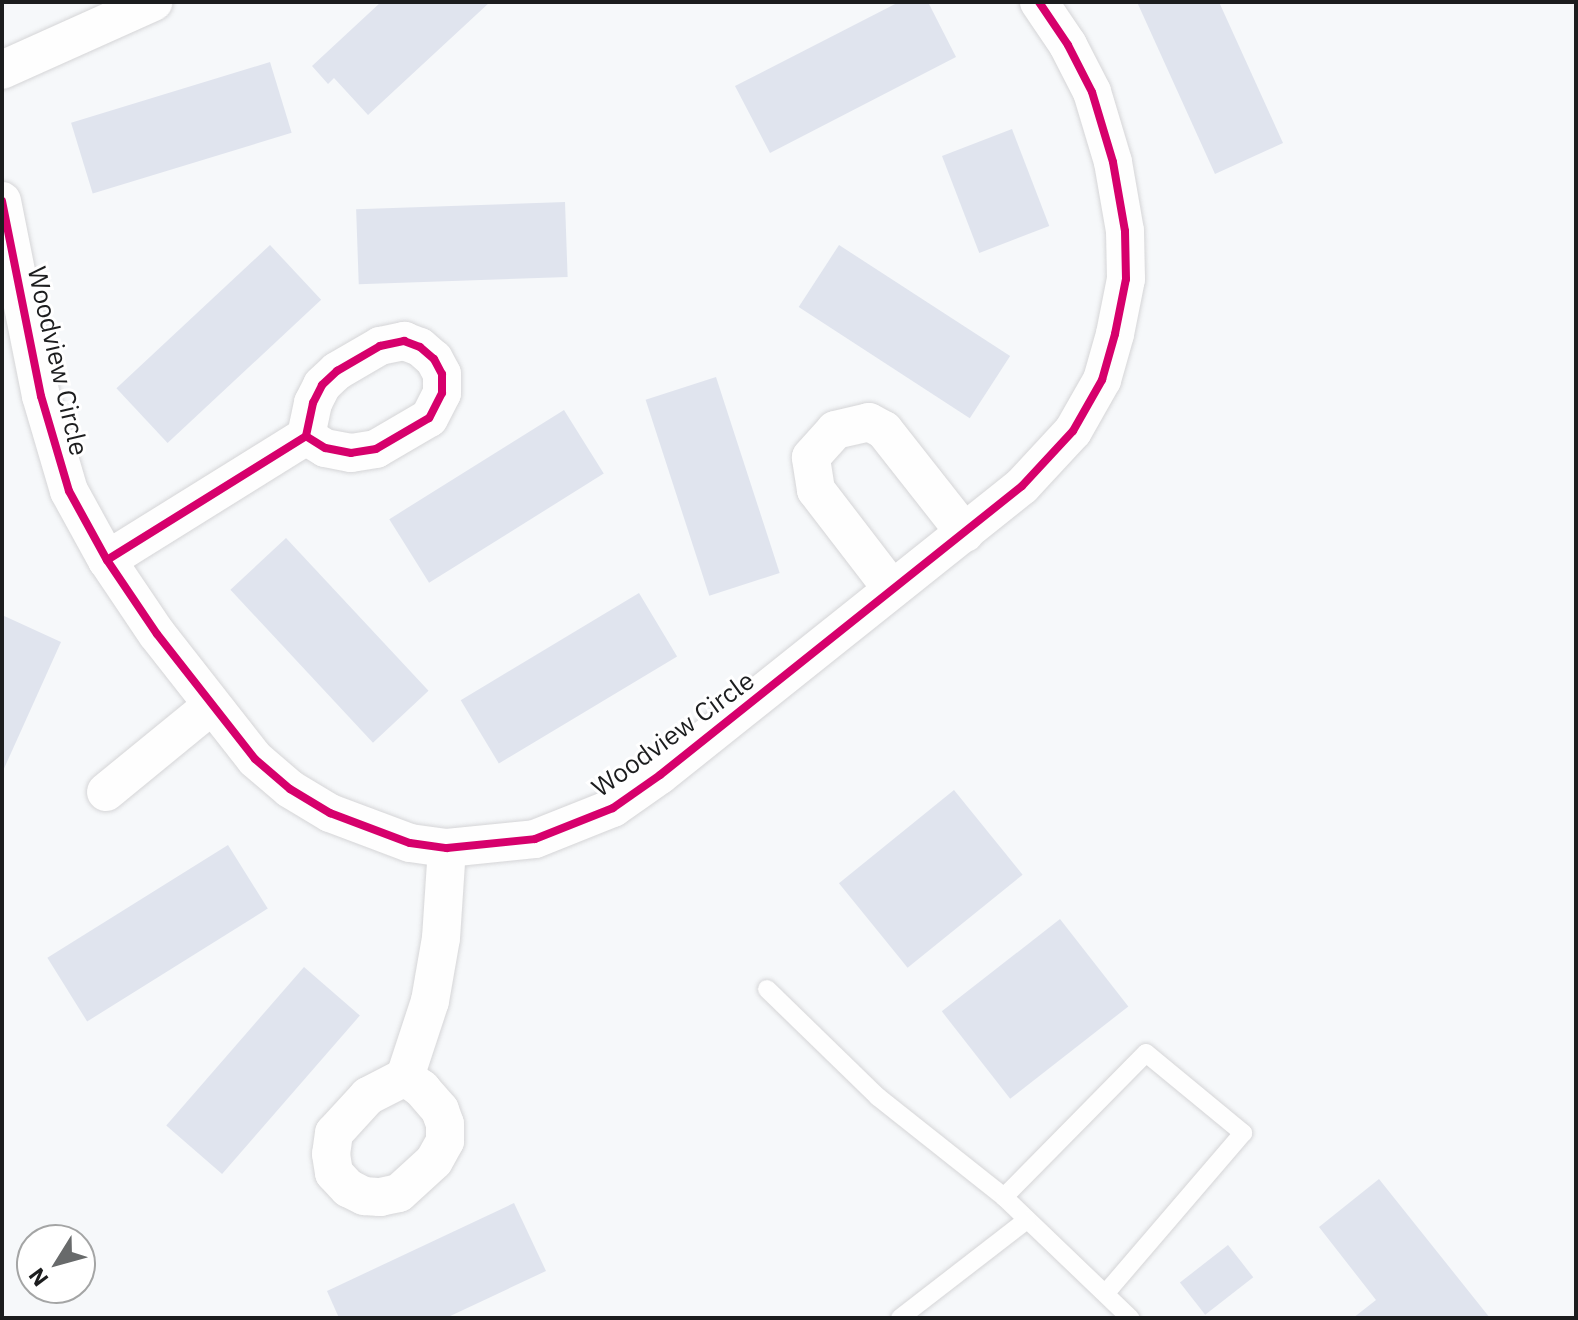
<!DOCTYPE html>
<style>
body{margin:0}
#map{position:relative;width:1578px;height:1320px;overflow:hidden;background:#f6f8fa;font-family:"IBM Plex Sans",sans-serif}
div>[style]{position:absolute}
.building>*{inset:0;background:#e0e4ee;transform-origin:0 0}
.roads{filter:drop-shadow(0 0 2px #d5d5d7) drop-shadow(0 0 2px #d5d5d7)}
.lane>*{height:18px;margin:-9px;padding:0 9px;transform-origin:9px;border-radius:9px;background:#fefefe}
.street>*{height:38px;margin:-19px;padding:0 19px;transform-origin:19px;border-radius:19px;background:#fefefe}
.cycleway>*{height:8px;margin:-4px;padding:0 4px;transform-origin:4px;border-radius:4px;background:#d6006c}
span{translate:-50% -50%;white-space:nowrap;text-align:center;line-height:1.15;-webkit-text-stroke:6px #fff;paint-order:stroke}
.street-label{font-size:26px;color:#1c1d1e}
.frame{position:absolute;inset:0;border:4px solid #1c1d1e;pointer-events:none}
.north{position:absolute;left:16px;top:1224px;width:80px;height:80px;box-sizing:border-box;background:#fff;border:2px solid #a4a5a5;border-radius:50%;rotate:233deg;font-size:22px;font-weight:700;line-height:32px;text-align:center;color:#1c1d1e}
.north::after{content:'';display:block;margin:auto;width:28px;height:36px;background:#686a6b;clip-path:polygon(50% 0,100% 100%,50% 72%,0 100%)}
</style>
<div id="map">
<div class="building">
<div style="clip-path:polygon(381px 2px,490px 2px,368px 115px,334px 78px,328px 84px,312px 66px)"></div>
<div style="clip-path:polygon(899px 2px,928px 2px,956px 57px,770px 153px,735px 86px)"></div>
<div style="clip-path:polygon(1137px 2px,1219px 2px,1283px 143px,1215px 174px)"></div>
<div style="left:270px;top:62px;width:74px;height:208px;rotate:73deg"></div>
<div style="left:1012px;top:129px;width:104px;height:75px;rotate:69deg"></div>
<div style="left:565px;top:202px;width:75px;height:209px;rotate:88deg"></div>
<div style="left:270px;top:245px;width:75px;height:210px;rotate:47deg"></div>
<div style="left:839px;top:245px;width:204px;height:74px;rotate:33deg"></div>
<div style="left:716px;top:377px;width:206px;height:74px;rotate:72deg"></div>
<div style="left:564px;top:410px;width:75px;height:206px;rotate:58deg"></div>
<div style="left:286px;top:538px;width:209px;height:76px;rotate:47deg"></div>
<div style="left:639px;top:593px;width:74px;height:208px;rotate:59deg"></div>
<div style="clip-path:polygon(2px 615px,61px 642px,2px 773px)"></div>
<div style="left:954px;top:790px;width:109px;height:148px;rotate:51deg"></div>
<div style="left:228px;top:845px;width:75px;height:213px;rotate:58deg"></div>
<div style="left:1060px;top:919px;width:111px;height:150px;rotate:52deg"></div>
<div style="left:304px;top:967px;width:74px;height:210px;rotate:41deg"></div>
<div style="clip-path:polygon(1379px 1179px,1490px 1318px,1353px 1318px,1376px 1300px,1319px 1227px)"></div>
<div style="clip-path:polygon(514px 1203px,546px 1271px,446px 1318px,339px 1318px,327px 1291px)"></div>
<div style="left:1228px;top:1245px;width:41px;height:61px;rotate:52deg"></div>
</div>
<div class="roads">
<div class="lane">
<div style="left:767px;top:989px;width:155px;rotate:44.2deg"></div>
<div style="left:878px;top:1097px;width:161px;rotate:38.4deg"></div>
<div style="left:1004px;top:1197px;width:175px;rotate:43.8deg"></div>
<div style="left:1004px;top:1197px;width:202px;rotate:-45.4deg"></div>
<div style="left:1146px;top:1053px;width:126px;rotate:39.5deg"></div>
<div style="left:1243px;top:1133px;width:211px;rotate:130.6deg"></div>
<div style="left:900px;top:1318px;width:160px;rotate:-37.7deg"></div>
</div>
<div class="street">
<div style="left:2px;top:70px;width:166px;rotate:-24.2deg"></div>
<div style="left:2px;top:201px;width:199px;rotate:78.7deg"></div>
<div style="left:41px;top:396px;width:99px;rotate:73.6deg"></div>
<div style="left:69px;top:491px;width:79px;rotate:61.2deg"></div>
<div style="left:107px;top:560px;width:89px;rotate:56deg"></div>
<div style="left:157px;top:634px;width:159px;rotate:51.9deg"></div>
<div style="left:255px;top:759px;width:46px;rotate:40.6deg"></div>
<div style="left:290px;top:789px;width:47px;rotate:31deg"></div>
<div style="left:330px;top:813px;width:85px;rotate:20.6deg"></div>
<div style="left:410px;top:843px;width:37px;rotate:8deg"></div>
<div style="left:447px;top:848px;width:88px;rotate:-5.8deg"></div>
<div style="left:535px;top:839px;width:84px;rotate:-21.7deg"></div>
<div style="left:613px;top:808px;width:57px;rotate:-35.1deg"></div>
<div style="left:660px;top:775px;width:463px;rotate:-38.6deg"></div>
<div style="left:1022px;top:486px;width:75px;rotate:-47.2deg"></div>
<div style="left:1073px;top:431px;width:59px;rotate:-60.4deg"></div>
<div style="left:1102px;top:380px;width:48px;rotate:-74.2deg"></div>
<div style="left:1115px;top:334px;width:56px;rotate:-78.7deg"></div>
<div style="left:1126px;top:279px;width:48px;rotate:-91.2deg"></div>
<div style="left:1125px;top:231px;width:70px;rotate:-99.9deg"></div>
<div style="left:1113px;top:162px;width:73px;rotate:-106.7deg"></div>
<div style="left:1092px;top:92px;width:53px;rotate:-117.1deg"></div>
<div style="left:1068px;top:45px;width:52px;rotate:-124deg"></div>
<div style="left:107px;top:560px;width:234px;rotate:-31.9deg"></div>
<div style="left:306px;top:436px;width:34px;rotate:-78deg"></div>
<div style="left:313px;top:403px;width:20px;rotate:-63deg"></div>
<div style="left:322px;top:385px;width:21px;rotate:-43deg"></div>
<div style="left:337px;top:371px;width:50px;rotate:-30.2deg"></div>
<div style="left:380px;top:346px;width:25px;rotate:-12deg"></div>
<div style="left:404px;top:341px;width:17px;rotate:21deg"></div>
<div style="left:420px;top:347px;width:18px;rotate:41deg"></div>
<div style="left:434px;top:359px;width:17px;rotate:62deg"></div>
<div style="left:442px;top:374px;width:19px;rotate:90deg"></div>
<div style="left:442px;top:393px;width:28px;rotate:117deg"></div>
<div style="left:429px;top:418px;width:61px;rotate:149.7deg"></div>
<div style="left:376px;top:449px;width:25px;rotate:171deg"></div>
<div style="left:351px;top:453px;width:26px;rotate:-169deg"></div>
<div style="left:325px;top:448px;width:22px;rotate:-148deg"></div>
<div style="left:892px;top:589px;width:125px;rotate:-127.5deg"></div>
<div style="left:816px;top:490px;width:33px;rotate:-99deg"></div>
<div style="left:811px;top:457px;width:36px;rotate:-48deg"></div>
<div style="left:835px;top:430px;width:35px;rotate:-13deg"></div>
<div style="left:869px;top:422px;width:17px;rotate:28deg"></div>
<div style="left:884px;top:430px;width:131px;rotate:51.8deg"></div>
<div style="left:106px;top:792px;width:136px;rotate:-39.3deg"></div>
<div style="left:405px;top:1077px;width:42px;rotate:152.8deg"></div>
<div style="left:368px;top:1096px;width:50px;rotate:132.6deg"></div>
<div style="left:334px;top:1133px;width:21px;rotate:98deg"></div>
<div style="left:331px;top:1154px;width:19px;rotate:81deg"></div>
<div style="left:334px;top:1173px;width:21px;rotate:47deg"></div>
<div style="left:348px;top:1188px;width:18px;rotate:27deg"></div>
<div style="left:364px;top:1196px;width:16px;rotate:4deg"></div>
<div style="left:380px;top:1197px;width:19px;rotate:-12deg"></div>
<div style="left:399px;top:1193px;width:47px;rotate:-42.4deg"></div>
<div style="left:434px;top:1161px;width:23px;rotate:-61deg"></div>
<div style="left:445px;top:1141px;width:17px;rotate:-90deg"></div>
<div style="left:445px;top:1124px;width:15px;rotate:-110deg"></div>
<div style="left:440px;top:1110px;width:28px;rotate:-131deg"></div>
<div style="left:422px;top:1089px;width:21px;rotate:-145deg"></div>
<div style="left:405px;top:1077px;width:80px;rotate:-71.8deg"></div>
<div style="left:430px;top:1001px;width:64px;rotate:-80.1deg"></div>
<div style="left:441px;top:938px;width:90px;rotate:-86.2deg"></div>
</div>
</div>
<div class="cycleway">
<div style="left:2px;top:201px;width:199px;rotate:78.7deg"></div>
<div style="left:41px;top:396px;width:99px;rotate:73.6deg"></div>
<div style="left:69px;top:491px;width:79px;rotate:61.2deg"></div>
<div style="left:107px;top:560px;width:89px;rotate:56deg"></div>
<div style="left:157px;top:634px;width:159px;rotate:51.9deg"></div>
<div style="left:255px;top:759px;width:46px;rotate:40.6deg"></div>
<div style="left:290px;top:789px;width:47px;rotate:31deg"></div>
<div style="left:330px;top:813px;width:85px;rotate:20.6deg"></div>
<div style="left:410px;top:843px;width:37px;rotate:8deg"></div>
<div style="left:447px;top:848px;width:88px;rotate:-5.8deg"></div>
<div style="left:535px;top:839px;width:84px;rotate:-21.7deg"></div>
<div style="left:613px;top:808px;width:57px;rotate:-35.1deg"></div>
<div style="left:660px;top:775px;width:463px;rotate:-38.6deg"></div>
<div style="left:1022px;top:486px;width:75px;rotate:-47.2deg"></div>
<div style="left:1073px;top:431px;width:59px;rotate:-60.4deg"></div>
<div style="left:1102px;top:380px;width:48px;rotate:-74.2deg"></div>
<div style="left:1115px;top:334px;width:56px;rotate:-78.7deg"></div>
<div style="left:1126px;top:279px;width:48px;rotate:-91.2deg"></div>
<div style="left:1125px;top:231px;width:70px;rotate:-99.9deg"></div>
<div style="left:1113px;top:162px;width:73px;rotate:-106.7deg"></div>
<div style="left:1092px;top:92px;width:53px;rotate:-117.1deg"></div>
<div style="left:1068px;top:45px;width:52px;rotate:-124deg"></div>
<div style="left:107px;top:560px;width:234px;rotate:-31.9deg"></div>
<div style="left:306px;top:436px;width:34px;rotate:-78deg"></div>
<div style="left:313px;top:403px;width:20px;rotate:-63deg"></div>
<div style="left:322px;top:385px;width:21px;rotate:-43deg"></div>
<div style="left:337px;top:371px;width:50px;rotate:-30.2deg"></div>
<div style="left:380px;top:346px;width:25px;rotate:-12deg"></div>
<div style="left:404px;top:341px;width:17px;rotate:21deg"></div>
<div style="left:420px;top:347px;width:18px;rotate:41deg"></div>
<div style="left:434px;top:359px;width:17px;rotate:62deg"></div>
<div style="left:442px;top:374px;width:19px;rotate:90deg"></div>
<div style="left:442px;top:393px;width:28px;rotate:117deg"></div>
<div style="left:429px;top:418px;width:61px;rotate:149.7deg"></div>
<div style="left:376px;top:449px;width:25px;rotate:171deg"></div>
<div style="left:351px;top:453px;width:26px;rotate:-169deg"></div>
<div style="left:325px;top:448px;width:22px;rotate:-148deg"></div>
</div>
<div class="street-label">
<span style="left:58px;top:361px;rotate:77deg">Woodview Circle</span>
<span style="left:673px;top:734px;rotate:-36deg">Woodview Circle</span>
</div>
<div class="frame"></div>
<div class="north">N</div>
</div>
